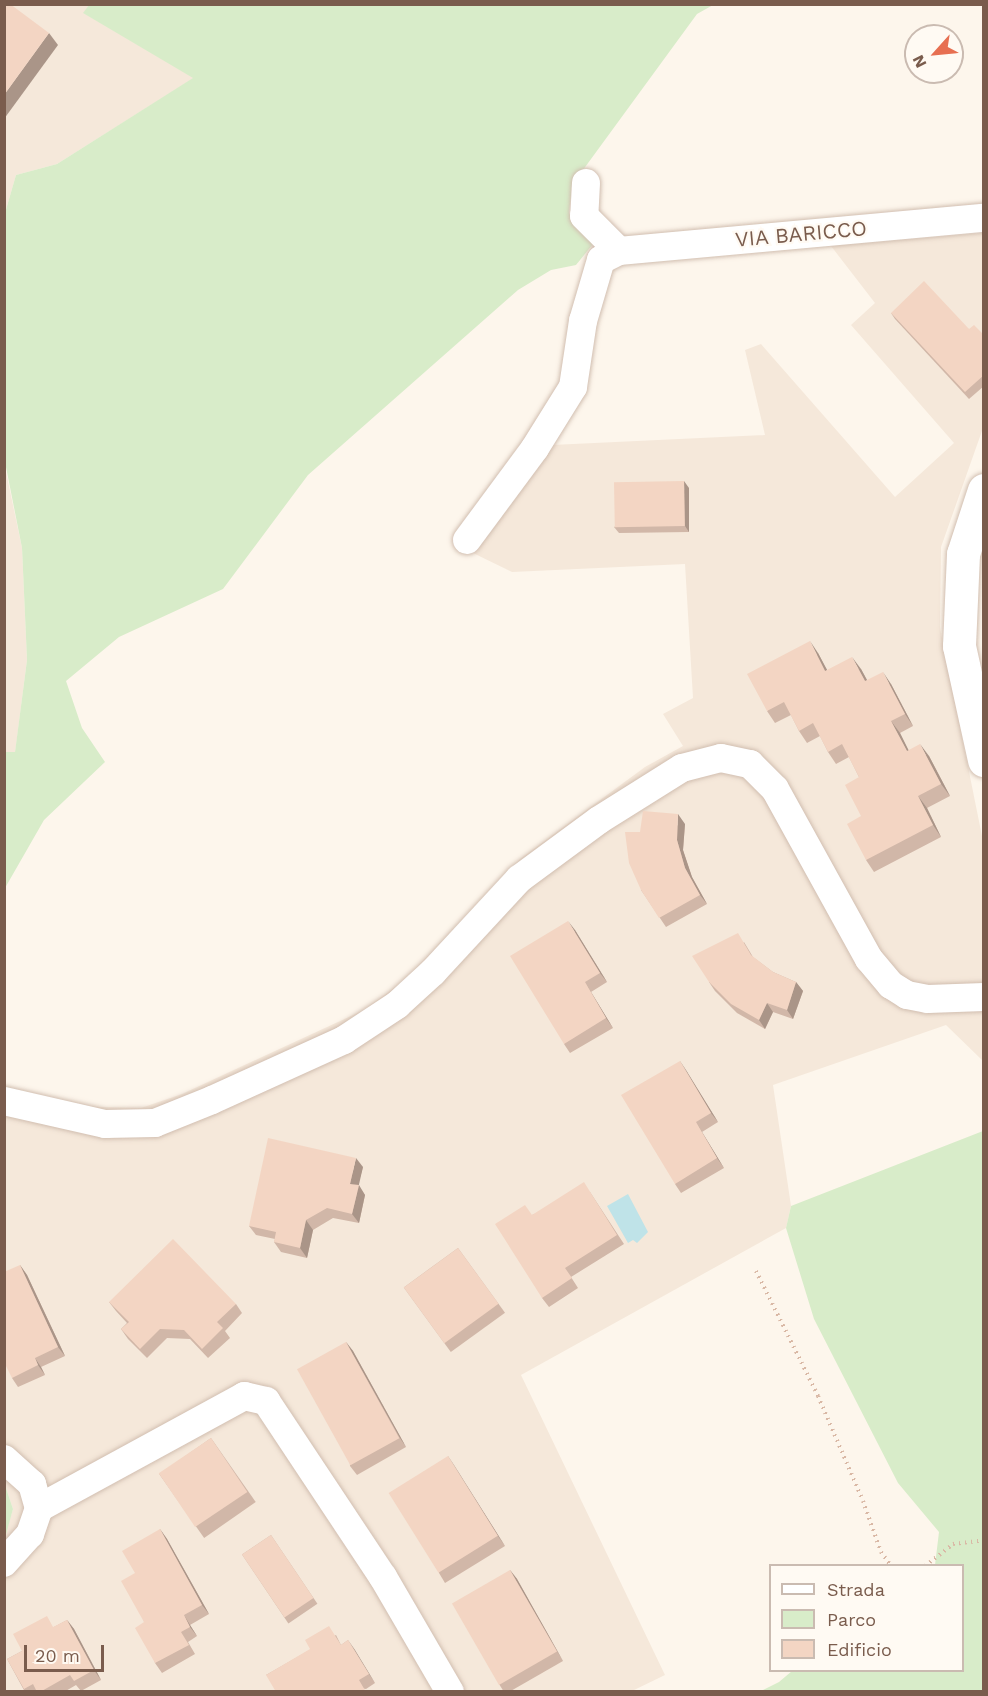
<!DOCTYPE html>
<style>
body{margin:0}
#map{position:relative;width:988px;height:1696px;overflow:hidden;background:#fdf6ec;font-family:"Work Sans",sans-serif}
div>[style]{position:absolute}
.residential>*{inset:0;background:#f5e8da}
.green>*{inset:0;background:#d8ecc9}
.water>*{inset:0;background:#bfe3e8}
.path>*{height:4px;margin-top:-2px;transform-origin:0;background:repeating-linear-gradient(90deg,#d9b8a5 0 1.5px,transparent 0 6px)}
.roads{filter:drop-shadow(0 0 2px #d1beb0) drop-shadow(0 0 2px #d1beb0)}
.minor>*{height:28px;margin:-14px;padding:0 14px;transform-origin:14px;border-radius:14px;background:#fff}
.tertiary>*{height:33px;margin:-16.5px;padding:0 16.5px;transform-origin:16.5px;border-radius:16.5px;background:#fff}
.wall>*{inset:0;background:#d1b7a8;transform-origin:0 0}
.shaded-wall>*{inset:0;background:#aa9588}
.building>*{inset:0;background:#f3d5c3;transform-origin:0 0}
span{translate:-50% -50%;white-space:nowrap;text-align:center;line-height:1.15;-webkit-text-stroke:4.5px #fffaf3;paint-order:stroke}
.street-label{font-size:21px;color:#7a5c4d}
.frame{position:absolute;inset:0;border:6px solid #7a5c4d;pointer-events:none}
.legend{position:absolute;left:769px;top:1564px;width:195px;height:108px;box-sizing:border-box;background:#fffaf3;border:2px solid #cabbb1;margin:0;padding:8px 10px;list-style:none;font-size:18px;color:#7a5c4d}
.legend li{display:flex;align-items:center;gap:12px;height:30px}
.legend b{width:30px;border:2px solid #cabbb1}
.north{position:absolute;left:904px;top:24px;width:60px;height:60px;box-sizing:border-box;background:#fffaf3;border:2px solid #cabbb1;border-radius:50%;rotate:243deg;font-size:16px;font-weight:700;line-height:24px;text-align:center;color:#7a5c4d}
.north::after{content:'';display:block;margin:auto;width:21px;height:27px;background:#e76f51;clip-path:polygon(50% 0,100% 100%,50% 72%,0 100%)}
.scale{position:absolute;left:24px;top:1645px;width:80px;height:27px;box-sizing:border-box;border:3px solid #7a5c4d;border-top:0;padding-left:8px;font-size:18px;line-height:21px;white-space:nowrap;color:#7a5c4d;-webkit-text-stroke:4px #fffaf3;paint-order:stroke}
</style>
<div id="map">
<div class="residential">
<div style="clip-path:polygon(5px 5px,89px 5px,84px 13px,194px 78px,57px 164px,16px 175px,5px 213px)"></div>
<div style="clip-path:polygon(983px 233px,983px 428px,941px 547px,940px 628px,983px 841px,983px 1061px,946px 1025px,773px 1085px,791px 1206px,786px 1228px,521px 1375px,665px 1675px,630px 1692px,5px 1691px,4px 1538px,13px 1509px,5px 1485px,5px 1088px,66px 1106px,141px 1108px,182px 1094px,364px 1010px,405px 980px,520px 859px,645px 767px,683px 746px,663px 714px,693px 698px,685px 564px,512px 572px,473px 553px,552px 445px,765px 435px,745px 350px,761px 344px,895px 497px,954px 443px,851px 325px,875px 303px,831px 246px)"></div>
<div style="clip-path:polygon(4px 462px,22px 548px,27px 660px,15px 753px,4px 752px)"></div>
</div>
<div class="green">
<div style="clip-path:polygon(89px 5px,713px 5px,697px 14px,572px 185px,569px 213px,577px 229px,593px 244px,576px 265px,551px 270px,518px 290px,308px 475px,223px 589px,119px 637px,66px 681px,82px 728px,105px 762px,44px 820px,5px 888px,5px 752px,15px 752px,27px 660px,22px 548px,5px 462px,5px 213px,16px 175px,57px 164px,193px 78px,83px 13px)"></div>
<div style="clip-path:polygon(983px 1131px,983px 1691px,761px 1691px,779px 1682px,792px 1671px,962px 1670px,962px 1566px,935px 1565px,939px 1532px,898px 1483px,814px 1319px,786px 1228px,791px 1206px)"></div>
<div style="clip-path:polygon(5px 1485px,13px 1509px,5px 1538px)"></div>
</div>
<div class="water">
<div style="clip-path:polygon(628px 1194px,648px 1232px,637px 1243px,633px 1240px,628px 1243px,607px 1206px)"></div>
</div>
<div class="path">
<div style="left:756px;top:1271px;width:140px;rotate:63.6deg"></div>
<div style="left:818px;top:1396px;width:114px;rotate:66.8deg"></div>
<div style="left:863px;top:1501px;width:54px;rotate:70.6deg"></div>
<div style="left:881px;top:1552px;width:17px;rotate:54deg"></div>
<div style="left:925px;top:1566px;width:36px;rotate:-38deg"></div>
<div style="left:953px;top:1544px;width:31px;rotate:-7deg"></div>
</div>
<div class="roads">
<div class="minor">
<div style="left:586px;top:183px;width:33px;rotate:93deg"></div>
<div style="left:584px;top:216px;width:49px;rotate:45deg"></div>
<div style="left:467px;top:540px;width:114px;rotate:-53.5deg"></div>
<div style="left:535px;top:448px;width:72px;rotate:-58.1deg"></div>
<div style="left:573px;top:387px;width:67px;rotate:-81.4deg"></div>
<div style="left:583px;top:321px;width:64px;rotate:-73.6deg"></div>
<div style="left:601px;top:260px;width:20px;rotate:-27deg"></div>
<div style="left:619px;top:251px;width:366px;rotate:-5.2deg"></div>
<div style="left:4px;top:1101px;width:104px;rotate:12.8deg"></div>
<div style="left:105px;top:1124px;width:50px;rotate:-1.1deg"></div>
<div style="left:155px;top:1123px;width:61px;rotate:-22deg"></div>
<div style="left:212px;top:1100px;width:145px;rotate:-24.4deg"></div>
<div style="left:344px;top:1040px;width:64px;rotate:-33.4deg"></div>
<div style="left:397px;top:1005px;width:49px;rotate:-42.5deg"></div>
<div style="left:433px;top:972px;width:127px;rotate:-47.2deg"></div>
<div style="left:519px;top:879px;width:99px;rotate:-36.4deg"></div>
<div style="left:599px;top:820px;width:98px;rotate:-32.1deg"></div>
<div style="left:682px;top:768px;width:40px;rotate:-14.4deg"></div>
<div style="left:721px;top:758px;width:30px;rotate:12deg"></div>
<div style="left:750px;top:764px;width:35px;rotate:45deg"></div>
<div style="left:775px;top:789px;width:194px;rotate:61.1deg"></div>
<div style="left:869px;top:959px;width:34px;rotate:50deg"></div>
<div style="left:891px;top:985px;width:19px;rotate:32deg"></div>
<div style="left:907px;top:995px;width:21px;rotate:11deg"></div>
<div style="left:928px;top:999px;width:56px;rotate:-2deg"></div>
<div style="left:4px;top:1459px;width:38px;rotate:42deg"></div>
<div style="left:32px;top:1484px;width:25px;rotate:74deg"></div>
<div style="left:39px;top:1508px;width:28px;rotate:109deg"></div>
<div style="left:30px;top:1534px;width:39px;rotate:132deg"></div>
<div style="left:39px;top:1508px;width:234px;rotate:-28.6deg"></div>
<div style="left:244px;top:1396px;width:23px;rotate:13deg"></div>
<div style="left:266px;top:1401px;width:211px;rotate:56.4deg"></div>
<div style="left:383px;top:1577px;width:133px;rotate:59.8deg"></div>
</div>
<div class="tertiary">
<div style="left:984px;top:490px;width:67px;rotate:108.2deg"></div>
<div style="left:963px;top:554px;width:92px;rotate:92.5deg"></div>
<div style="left:959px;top:646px;width:117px;rotate:77.6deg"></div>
</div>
</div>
<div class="wall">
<div style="clip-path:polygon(891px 313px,969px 329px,984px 335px,984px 386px,969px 399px,895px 319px)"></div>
<div style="clip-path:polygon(689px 488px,689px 532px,619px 533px,614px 527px)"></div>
<div style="clip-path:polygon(818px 653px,827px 670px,861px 669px,867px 680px,891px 684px,913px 726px,900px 733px,908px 750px,929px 756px,950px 796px,927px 808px,941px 837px,874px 872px,866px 860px,859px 777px,849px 757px,836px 764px,828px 752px,820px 736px,807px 743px,799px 731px,791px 715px,775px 723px,767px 711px)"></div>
<div style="clip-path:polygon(685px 824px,683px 850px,692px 877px,707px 904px,666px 927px,641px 890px,640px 832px)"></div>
<div style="clip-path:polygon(575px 930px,607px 982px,591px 992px,613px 1028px,570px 1053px,564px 1044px)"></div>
<div style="clip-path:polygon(744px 942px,753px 957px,773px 972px,796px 982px,803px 991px,793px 1019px,773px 1012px,765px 1029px,737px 1013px,715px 991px,709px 982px)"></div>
<div style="clip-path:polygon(680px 1061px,718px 1122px,702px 1132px,724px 1168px,681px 1193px,675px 1184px)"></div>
<div style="clip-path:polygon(363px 1167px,358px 1185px,365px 1195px,359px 1223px,333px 1218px,313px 1230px,307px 1258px,281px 1252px,274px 1242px,275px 1239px,256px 1235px,249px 1226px)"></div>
<div style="clip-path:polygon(590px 1192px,624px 1244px,571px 1277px,578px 1288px,549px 1307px,542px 1298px,532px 1215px)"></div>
<div style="left:458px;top:1248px;width:80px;height:67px;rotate:54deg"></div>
<div style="clip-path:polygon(20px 1265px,27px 1275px,65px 1356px,41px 1367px,45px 1375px,18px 1387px,12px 1378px)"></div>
<div style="clip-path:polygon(109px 1302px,236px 1304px,242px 1313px,225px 1331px,230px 1338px,208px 1358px,190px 1339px,167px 1338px,147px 1358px,128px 1339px,121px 1329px,127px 1323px,116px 1311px)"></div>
<div style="clip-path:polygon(346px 1342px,353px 1351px,406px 1447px,357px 1475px,350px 1466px)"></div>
<div style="left:211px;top:1438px;width:78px;height:63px;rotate:55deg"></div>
<div style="clip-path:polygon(448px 1456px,505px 1546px,445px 1583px,439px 1573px)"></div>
<div style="clip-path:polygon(160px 1529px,167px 1539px,209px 1614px,190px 1625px,197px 1636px,188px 1642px,195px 1654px,162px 1673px,155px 1663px,144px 1622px,135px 1573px)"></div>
<div style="left:271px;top:1535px;width:83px;height:35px;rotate:56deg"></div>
<div style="clip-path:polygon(510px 1570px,517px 1579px,563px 1661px,509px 1692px,504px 1692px,499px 1684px)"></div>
<div style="clip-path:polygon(67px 1620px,74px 1629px,101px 1680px,81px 1691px,76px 1685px,64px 1692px,25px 1692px,7px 1659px,22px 1651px,54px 1627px)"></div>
<div style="clip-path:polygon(336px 1635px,341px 1645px,348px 1640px,375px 1683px,366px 1689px,266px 1675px)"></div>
</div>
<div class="shaded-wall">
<div style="clip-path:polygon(49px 33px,58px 45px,4px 119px,4px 95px)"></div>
<div style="clip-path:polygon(684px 481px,689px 488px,689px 532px,685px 526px)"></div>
<div style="clip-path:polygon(810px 641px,818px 653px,834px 683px,825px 671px)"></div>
<div style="clip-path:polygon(852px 657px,861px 669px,874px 693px,865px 681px)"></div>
<div style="clip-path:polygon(883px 672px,891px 684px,913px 726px,905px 714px)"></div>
<div style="clip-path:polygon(891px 721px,900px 733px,915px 763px,907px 751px)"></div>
<div style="clip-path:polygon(920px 744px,929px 756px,950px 796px,941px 784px)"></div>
<div style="clip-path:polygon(918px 796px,927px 808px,941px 837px,933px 825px)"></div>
<div style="clip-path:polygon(678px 814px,685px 824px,683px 850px,692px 877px,707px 904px,700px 895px,685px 868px,677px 840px)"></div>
<div style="clip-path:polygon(568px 921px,575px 930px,607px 982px,600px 973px)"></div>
<div style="clip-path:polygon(585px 982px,591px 992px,613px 1028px,606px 1018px)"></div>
<div style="clip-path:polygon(796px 982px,803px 991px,793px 1019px,787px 1010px)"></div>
<div style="clip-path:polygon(767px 1003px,773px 1012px,765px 1029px,759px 1020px)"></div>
<div style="clip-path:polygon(680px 1061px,686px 1070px,718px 1122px,711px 1113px)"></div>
<div style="clip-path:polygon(696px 1122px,702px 1132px,724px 1168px,717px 1158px)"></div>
<div style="clip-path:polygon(356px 1158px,363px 1167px,357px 1193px,350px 1184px)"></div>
<div style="clip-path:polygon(359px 1185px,365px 1195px,359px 1223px,352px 1214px)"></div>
<div style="clip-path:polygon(306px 1220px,313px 1230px,307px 1258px,300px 1248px)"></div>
<div style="clip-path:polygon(20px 1265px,27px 1275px,65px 1356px,58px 1347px)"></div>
<div style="clip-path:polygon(346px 1342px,353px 1351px,406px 1447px,400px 1438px)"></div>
<div style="clip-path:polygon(35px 1358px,41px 1367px,45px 1375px,38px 1365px)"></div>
<div style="clip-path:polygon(448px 1456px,454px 1465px,505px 1546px,498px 1536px)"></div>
<div style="clip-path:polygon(160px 1529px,167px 1539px,209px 1614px,202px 1605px)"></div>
<div style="clip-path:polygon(510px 1570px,517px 1579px,563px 1661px,557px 1651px)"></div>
<div style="clip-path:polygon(184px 1615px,190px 1625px,197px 1636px,190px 1627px)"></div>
<div style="clip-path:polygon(67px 1620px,74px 1629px,101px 1680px,94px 1670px)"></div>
<div style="clip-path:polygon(348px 1640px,355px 1650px,375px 1683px,369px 1674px)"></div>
</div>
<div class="building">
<div style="clip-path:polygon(4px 4px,10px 4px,49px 33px,4px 95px)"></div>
<div style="clip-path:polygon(924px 281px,969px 329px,974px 325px,984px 335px,984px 375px,965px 392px,891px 313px)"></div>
<div style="left:684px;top:481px;width:45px;height:70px;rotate:89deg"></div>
<div style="clip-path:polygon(810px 641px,825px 671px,852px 657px,865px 681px,883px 672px,905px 714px,891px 721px,907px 751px,920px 744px,941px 784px,918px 796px,933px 825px,866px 860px,847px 824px,861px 816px,845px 785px,859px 777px,842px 744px,828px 752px,813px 723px,799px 731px,784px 702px,767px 711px,747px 674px)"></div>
<div style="clip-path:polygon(643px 811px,678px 814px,677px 840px,685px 868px,700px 895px,659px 918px,641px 890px,629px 863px,625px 832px,640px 832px)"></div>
<div style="clip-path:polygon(568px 921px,600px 973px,585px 982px,606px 1018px,564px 1044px,510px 956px)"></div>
<div style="clip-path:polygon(738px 933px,751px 955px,773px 972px,796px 982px,787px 1010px,767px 1003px,759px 1020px,731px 1004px,709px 982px,692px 956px)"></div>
<div style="clip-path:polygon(680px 1061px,711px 1113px,696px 1122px,717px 1158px,675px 1184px,621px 1095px)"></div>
<div style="clip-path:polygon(268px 1138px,356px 1158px,350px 1184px,359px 1185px,352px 1214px,327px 1208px,306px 1220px,300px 1248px,274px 1242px,276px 1232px,249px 1226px)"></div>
<div style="clip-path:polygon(584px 1182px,617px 1235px,565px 1268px,572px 1278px,542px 1298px,495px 1224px,525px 1205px,532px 1215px)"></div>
<div style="clip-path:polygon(173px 1239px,236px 1304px,217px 1322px,223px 1328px,202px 1349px,184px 1330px,160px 1329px,140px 1349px,121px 1329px,129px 1322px,109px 1302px)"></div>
<div style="left:458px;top:1248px;width:69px;height:67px;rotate:54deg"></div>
<div style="clip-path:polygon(20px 1265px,58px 1347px,35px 1358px,38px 1365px,12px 1378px,4px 1362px,4px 1272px)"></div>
<div style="left:346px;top:1342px;width:110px;height:56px;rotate:61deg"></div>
<div style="left:211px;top:1438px;width:65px;height:63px;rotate:56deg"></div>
<div style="left:448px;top:1456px;width:94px;height:70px;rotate:58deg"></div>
<div style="clip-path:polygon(160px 1529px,202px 1605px,184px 1615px,190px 1627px,181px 1632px,189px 1645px,155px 1663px,135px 1628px,144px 1622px,121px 1581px,135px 1573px,122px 1551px)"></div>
<div style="left:271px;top:1535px;width:76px;height:35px;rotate:56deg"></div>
<div style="left:510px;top:1570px;width:94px;height:67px;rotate:60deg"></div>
<div style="clip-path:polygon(47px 1616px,53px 1627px,67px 1620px,94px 1670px,74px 1681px,70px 1675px,40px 1692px,37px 1692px,33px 1684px,24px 1689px,7px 1659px,22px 1651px,13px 1634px)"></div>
<div style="clip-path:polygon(329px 1626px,341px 1645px,348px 1640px,369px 1674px,359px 1680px,366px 1692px,276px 1692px,266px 1675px,310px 1649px,305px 1640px)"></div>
</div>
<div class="street-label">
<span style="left:801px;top:234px;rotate:-5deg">VIA BARICCO</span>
</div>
<div class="frame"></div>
<ul class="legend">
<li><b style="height:8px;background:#fff"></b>Strada</li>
<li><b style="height:16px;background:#d8ecc9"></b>Parco</li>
<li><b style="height:16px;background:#f3d5c3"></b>Edificio</li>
</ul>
<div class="north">N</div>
<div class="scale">20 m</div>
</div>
